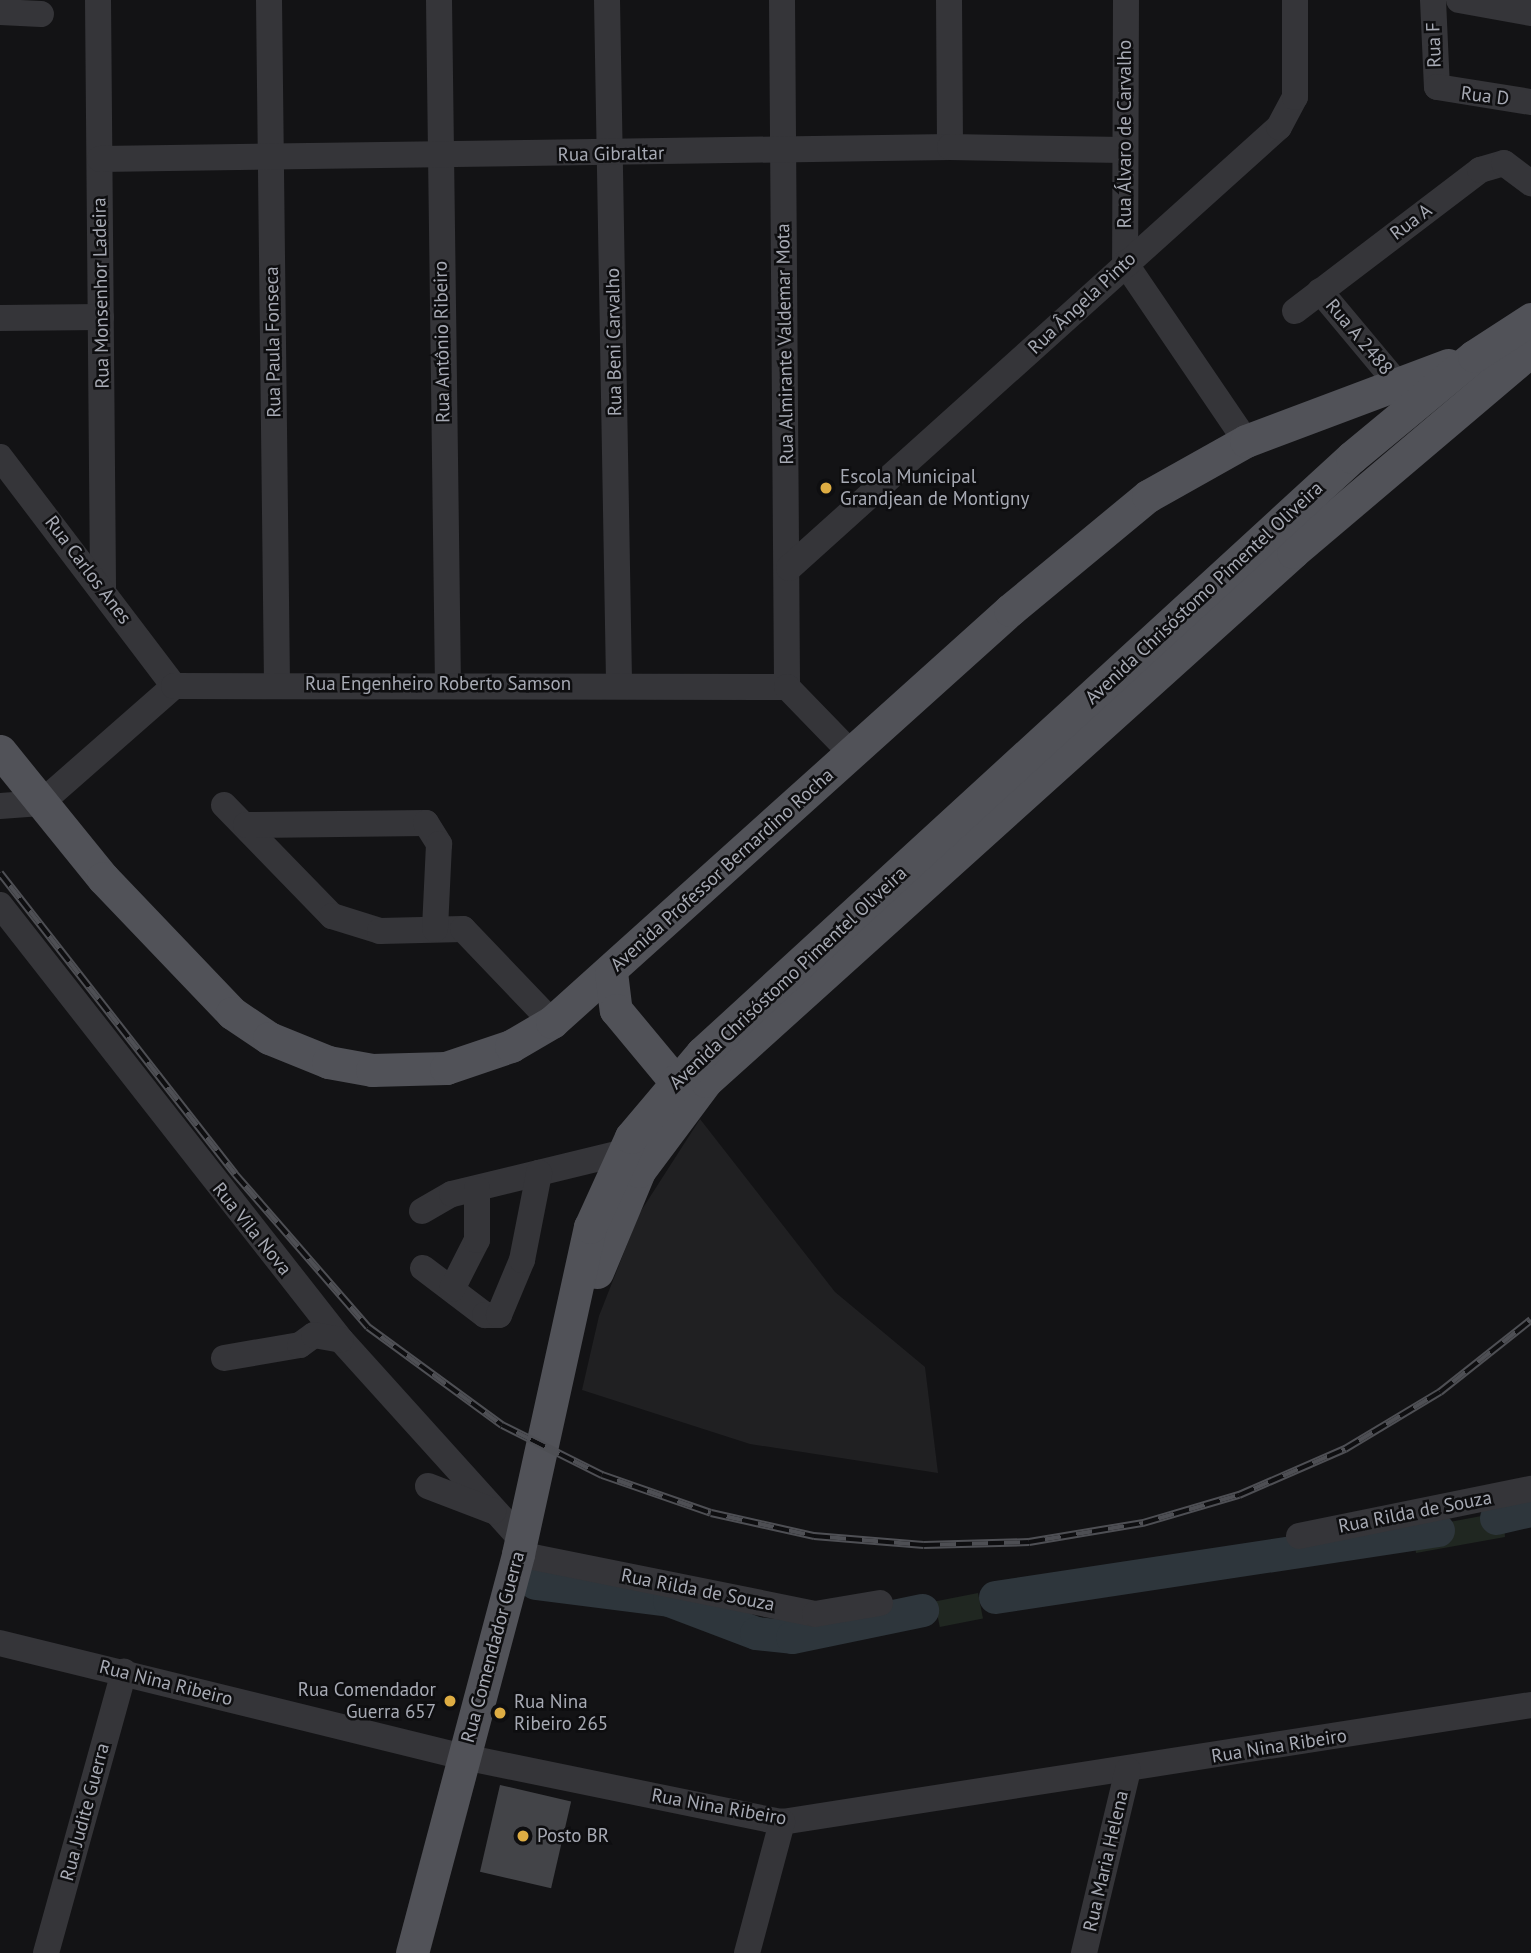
<!DOCTYPE html>
<meta charset="utf-8">
<style>
body{margin:0}
#map{position:relative;width:1531px;height:1953px;overflow:hidden;background:#131315;font-family:"PT Sans",sans-serif}
div>[style]{position:absolute}
.built>*{inset:0;background:#202022}
.green>*{inset:0;background:#202721;transform-origin:0 0}
.river>*{height:33px;margin:-16.5px;padding:0 16.5px;transform-origin:16.5px;border-radius:16.5px;background:#2e363c}
.building>*{inset:0;background:#434448;transform-origin:0 0}
.minor>*{height:26px;margin:-13px;padding:0 13px;transform-origin:13px;border-radius:13px;background:#353539}
.major>*{height:33px;margin:-16.5px;padding:0 16.5px;transform-origin:16.5px;border-radius:16.5px;background:#515258}
.rail>*{height:8px;margin-top:-4px;transform-origin:0;background:repeating-linear-gradient(90deg,#0e0e10 0 16px,#4e4f54 0 32px);box-sizing:border-box;border-block:2px solid #4e4f54}
.dots>*{width:19px;height:19px;translate:-50% -50%;box-sizing:border-box;border:4px solid #0e0e10;border-radius:50%}
span{translate:-50% -50%;white-space:nowrap;text-align:center;line-height:1.15;-webkit-text-stroke:5px #0e0e10;paint-order:stroke}
.street-label{font-size:19px;color:#a7aab4}
.poi-label{font-size:19px;color:#a7aab4}
.left{translate:0 -50%;text-align:left}
.right{translate:-100% -50%;text-align:right}
</style>
<div id="map">
<div class="built">
<div style="clip-path:polygon(700px 1119px,835px 1292px,925px 1367px,938px 1473px,750px 1444px,582px 1390px,599px 1316px,639px 1214px)"></div>
</div>
<div class="green">
<div style="clip-path:polygon(1492px 1514px,1495px 1524px,1504px 1523px,1505px 1537px,1416px 1553px,1414px 1540px,1441px 1534px,1439px 1524px)"></div>
<div style="left:978px;top:1593px;width:26px;height:44px;rotate:79deg"></div>
</div>
<div class="river">
<div style="left:1496px;top:1518px;width:36px;rotate:-13deg"></div>
<div style="left:535px;top:1583px;width:135px;rotate:7.2deg"></div>
<div style="left:669px;top:1600px;width:93px;rotate:20.8deg"></div>
<div style="left:756px;top:1633px;width:36px;rotate:6deg"></div>
<div style="left:792px;top:1637px;width:133px;rotate:-11.7deg"></div>
<div style="left:995px;top:1597px;width:448px;rotate:-8.6deg"></div>
</div>
<div class="building">
<div style="left:500px;top:1785px;width:73px;height:89px;rotate:13deg"></div>
</div>
<div class="minor">
<div style="left:98px;top:0;width:587px;rotate:89.51deg"></div>
<div style="left:269px;top:0;width:683px;rotate:89.33deg"></div>
<div style="left:439px;top:0;width:684px;rotate:89.25deg"></div>
<div style="left:607px;top:0;width:684px;rotate:88.99deg"></div>
<div style="left:782px;top:0;width:687px;rotate:89.58deg"></div>
<div style="left:949px;top:0;width:147px;rotate:89.6deg"></div>
<div style="left:1126px;top:0;width:263px;rotate:90.2deg"></div>
<div style="left:1125px;top:263px;width:215px;rotate:55.8deg"></div>
<div style="left:1433px;top:0;width:87px;rotate:87.4deg"></div>
<div style="left:1437px;top:87px;width:95px;rotate:9.1deg"></div>
<div style="left:1459px;top:0;width:73px;rotate:10.2deg"></div>
<div style="left:0;top:12px;width:41px;rotate:2.8deg"></div>
<div style="left:100px;top:159px;width:850px;rotate:-0.81deg"></div>
<div style="left:950px;top:147px;width:173px;rotate:1deg"></div>
<div style="left:1320px;top:291px;width:120px;rotate:50.1deg"></div>
<div style="left:1295px;top:311px;width:233px;rotate:-37.3deg"></div>
<div style="left:1480px;top:170px;width:25px;rotate:-16deg"></div>
<div style="left:1504px;top:163px;width:34px;rotate:37deg"></div>
<div style="left:0;top:318px;width:101px;rotate:-0.6deg"></div>
<div style="left:0;top:457px;width:288px;rotate:52.8deg"></div>
<div style="left:789px;top:568px;width:659px;rotate:-41.99deg"></div>
<div style="left:1279px;top:127px;width:34px;rotate:-62deg"></div>
<div style="left:1295px;top:97px;width:97px;rotate:-90deg"></div>
<div style="left:224px;top:805px;width:155px;rotate:45.8deg"></div>
<div style="left:332px;top:916px;width:50px;rotate:17.4deg"></div>
<div style="left:380px;top:931px;width:83px;rotate:-1.4deg"></div>
<div style="left:463px;top:929px;width:129px;rotate:46.3deg"></div>
<div style="left:0;top:806px;width:41px;rotate:-4.2deg"></div>
<div style="left:41px;top:803px;width:177px;rotate:-41.3deg"></div>
<div style="left:174px;top:686px;width:613px;rotate:0.09deg"></div>
<div style="left:787px;top:687px;width:92px;rotate:45.9deg"></div>
<div style="left:246px;top:825px;width:180px;rotate:-0.6deg"></div>
<div style="left:426px;top:823px;width:25px;rotate:58deg"></div>
<div style="left:439px;top:844px;width:85px;rotate:92.7deg"></div>
<div style="left:0;top:905px;width:553px;rotate:51.91deg"></div>
<div style="left:341px;top:1340px;width:268px;rotate:47.9deg"></div>
<div style="left:422px;top:1211px;width:34px;rotate:-30deg"></div>
<div style="left:452px;top:1194px;width:173px;rotate:-13.7deg"></div>
<div style="left:423px;top:1268px;width:78px;rotate:37.2deg"></div>
<div style="left:485px;top:1315px;width:14px"></div>
<div style="left:499px;top:1315px;width:60px;rotate:-67.3deg"></div>
<div style="left:522px;top:1260px;width:89px;rotate:-78.9deg"></div>
<div style="left:452px;top:1289px;width:55px;rotate:-63deg"></div>
<div style="left:477px;top:1240px;width:51px;rotate:-90deg"></div>
<div style="left:224px;top:1358px;width:77px;rotate:-9.7deg"></div>
<div style="left:300px;top:1345px;width:17px;rotate:-36deg"></div>
<div style="left:314px;top:1335px;width:27px;rotate:10deg"></div>
<div style="left:428px;top:1486px;width:70px;rotate:21deg"></div>
<div style="left:1299px;top:1536px;width:237px;rotate:-11.5deg"></div>
<div style="left:518px;top:1554px;width:303px;rotate:11.4deg"></div>
<div style="left:815px;top:1614px;width:66px;rotate:-9.6deg"></div>
<div style="left:0;top:1643px;width:478px;rotate:13.8deg"></div>
<div style="left:464px;top:1757px;width:325px;rotate:11.6deg"></div>
<div style="left:782px;top:1822px;width:758px;rotate:-8.88deg"></div>
<div style="left:46px;top:1953px;width:292px;rotate:-74.5deg"></div>
<div style="left:747px;top:1953px;width:136px;rotate:-75deg"></div>
<div style="left:1084px;top:1953px;width:188px;rotate:-76.5deg"></div>
</div>
<div class="major">
<div style="left:0;top:751px;width:164px;rotate:51deg"></div>
<div style="left:103px;top:878px;width:187px;rotate:46.3deg"></div>
<div style="left:232px;top:1013px;width:45px;rotate:34deg"></div>
<div style="left:269px;top:1038px;width:64px;rotate:22.1deg"></div>
<div style="left:328px;top:1062px;width:45px;rotate:10.3deg"></div>
<div style="left:372px;top:1070px;width:74px;rotate:-1.5deg"></div>
<div style="left:446px;top:1068px;width:69px;rotate:-18.7deg"></div>
<div style="left:511px;top:1046px;width:48px;rotate:-30.3deg"></div>
<div style="left:552px;top:1022px;width:616px;rotate:-41.97deg"></div>
<div style="left:1010px;top:610px;width:179px;rotate:-39.6deg"></div>
<div style="left:1148px;top:496px;width:112px;rotate:-29.3deg"></div>
<div style="left:1246px;top:441px;width:216px;rotate:-20.6deg"></div>
<div style="left:611px;top:972px;width:38px;rotate:83deg"></div>
<div style="left:616px;top:1010px;width:92px;rotate:50.3deg"></div>
<div style="left:675px;top:1081px;width:20px;rotate:6deg"></div>
<div style="left:597px;top:1272px;width:109px;rotate:-67.4deg"></div>
<div style="left:639px;top:1171px;width:112px;rotate:-53.3deg"></div>
<div style="left:706px;top:1081px;width:790px;rotate:-42.02deg"></div>
<div style="left:1293px;top:552px;width:312px;rotate:-40.3deg"></div>
<div style="left:412px;top:1953px;width:413px;rotate:-75.1deg"></div>
<div style="left:518px;top:1554px;width:335px;rotate:-77.6deg"></div>
<div style="left:590px;top:1227px;width:99px;rotate:-65.5deg"></div>
<div style="left:631px;top:1137px;width:110px;rotate:-49.8deg"></div>
<div style="left:702px;top:1053px;width:882px;rotate:-42.52deg"></div>
<div style="left:1352px;top:457px;width:158px;rotate:-39.6deg"></div>
<div style="left:1474px;top:356px;width:68px;rotate:-33deg"></div>
</div>
<div class="rail">
<div style="left:0;top:873px;width:382px;rotate:52deg"></div>
<div style="left:235px;top:1174px;width:203px;rotate:49deg"></div>
<div style="left:368px;top:1327px;width:166px;rotate:36.2deg"></div>
<div style="left:502px;top:1425px;width:112px;rotate:26.6deg"></div>
<div style="left:602px;top:1475px;width:115px;rotate:19.2deg"></div>
<div style="left:711px;top:1513px;width:106px;rotate:12.6deg"></div>
<div style="left:814px;top:1536px;width:110px;rotate:4.7deg"></div>
<div style="left:924px;top:1545px;width:105px;rotate:-1.6deg"></div>
<div style="left:1029px;top:1542px;width:116px;rotate:-9.5deg"></div>
<div style="left:1143px;top:1523px;width:100px;rotate:-16.3deg"></div>
<div style="left:1239px;top:1495px;width:116px;rotate:-23.5deg"></div>
<div style="left:1345px;top:1449px;width:111px;rotate:-31deg"></div>
<div style="left:1440px;top:1392px;width:116px;rotate:-38.4deg"></div>
</div>
<div class="dots">
<div style="left:826px;top:488px;background:#dead43"></div>
<div style="left:450px;top:1701px;background:#dead43"></div>
<div style="left:500px;top:1713px;background:#dead43"></div>
<div style="left:523px;top:1836px;background:#dead43"></div>
</div>
<div class="street-label">
<span style="left:1434px;top:45px;rotate:-92deg">Rua F</span>
<span style="left:1485px;top:96px;rotate:7deg">Rua D</span>
<span style="left:1125px;top:134px;rotate:-90deg">Rua Álvaro de Carvalho</span>
<span style="left:611px;top:154px;rotate:-1deg">Rua Gibraltar</span>
<span style="left:1411px;top:222px;rotate:-37deg">Rua A</span>
<span style="left:101px;top:293px;rotate:-91deg">Rua Monsenhor Ladeira</span>
<span style="left:1082px;top:303px;rotate:-43deg">Rua Ângela Pinto</span>
<span style="left:1359px;top:337px;rotate:50deg">Rua A 2488</span>
<span style="left:273px;top:342px;rotate:-91deg">Rua Paula Fonseca</span>
<span style="left:442px;top:342px;rotate:-91deg">Rua Antônio Ribeiro</span>
<span style="left:614px;top:342px;rotate:-91deg">Rua Beni Carvalho</span>
<span style="left:785px;top:344px;rotate:-91deg">Rua Almirante Valdemar Mota</span>
<span style="left:88px;top:570px;rotate:53deg">Rua Carlos Anes</span>
<span style="left:1204px;top:593px;rotate:-43deg">Avenida Chrisóstomo Pimentel Oliveira</span>
<span style="left:438px;top:684px">Rua Engenheiro Roberto Samson</span>
<span style="left:722px;top:870px;rotate:-42deg">Avenida Professor Bernardino Rocha</span>
<span style="left:788px;top:978px;rotate:-43deg">Avenida Chrisóstomo Pimentel Oliveira</span>
<span style="left:252px;top:1229px;rotate:51deg">Rua Vila Nova</span>
<span style="left:1415px;top:1512px;rotate:-11deg">Rua Rilda de Souza</span>
<span style="left:698px;top:1590px;rotate:11deg">Rua Rilda de Souza</span>
<span style="left:493px;top:1647px;rotate:-75deg">Rua Comendador Guerra</span>
<span style="left:166px;top:1683px;rotate:14deg">Rua Nina Ribeiro</span>
<span style="left:1279px;top:1746px;rotate:-9deg">Rua Nina Ribeiro</span>
<span style="left:719px;top:1807px;rotate:10deg">Rua Nina Ribeiro</span>
<span style="left:85px;top:1812px;rotate:-75deg">Rua Judite Guerra</span>
<span style="left:1106px;top:1861px;rotate:-77deg">Rua Maria Helena</span>
</div>
<div class="poi-label">
<span class="left" style="left:840px;top:488px">Escola Municipal<br>Grandjean de Montigny</span>
<span class="right" style="left:436px;top:1701px">Rua Comendador<br>Guerra 657</span>
<span class="left" style="left:514px;top:1713px">Rua Nina<br>Ribeiro 265</span>
<span class="left" style="left:537px;top:1836px">Posto BR</span>
</div>
</div>
